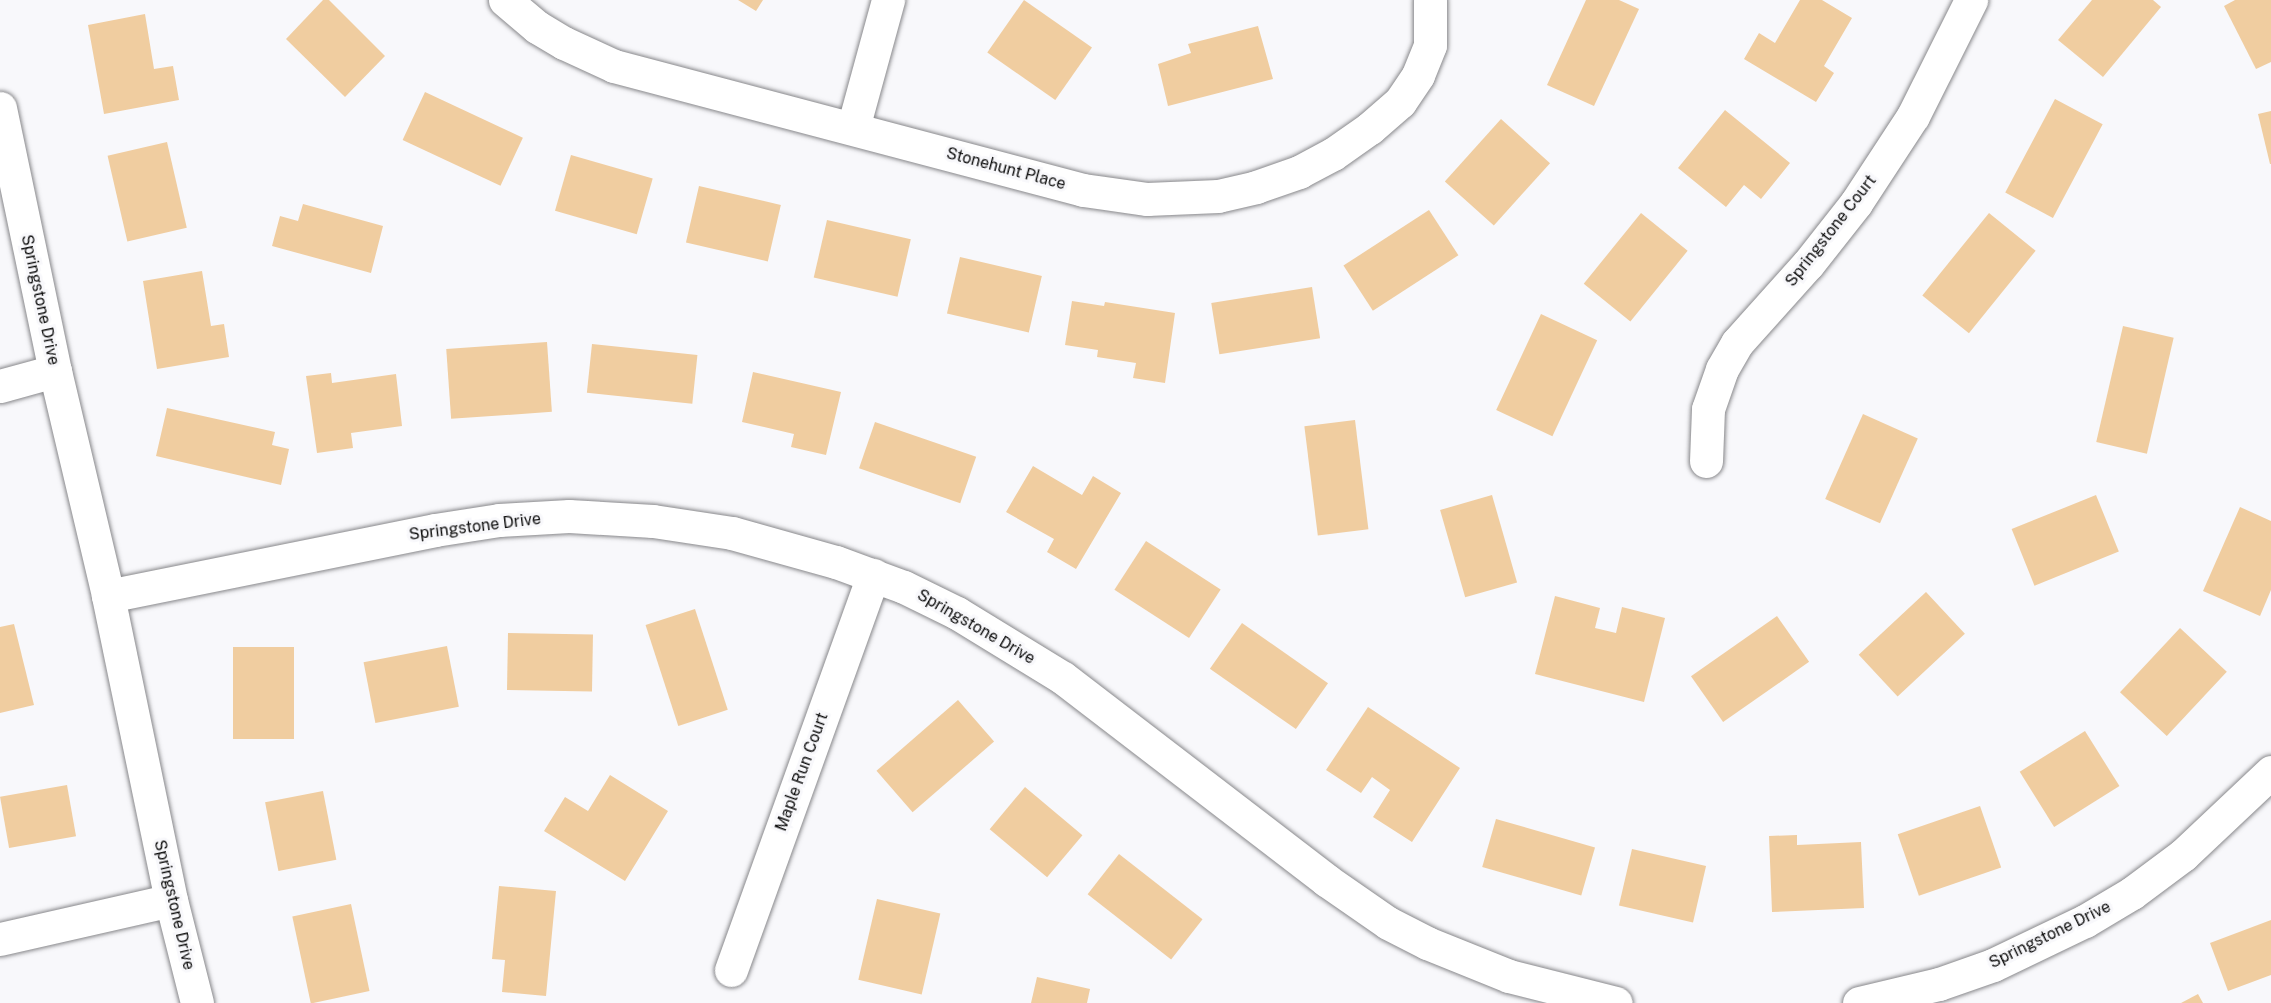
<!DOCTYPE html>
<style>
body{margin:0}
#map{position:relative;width:2271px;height:1003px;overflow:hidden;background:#f8f8fb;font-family:"Public Sans",sans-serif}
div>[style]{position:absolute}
.building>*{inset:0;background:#f0cda0;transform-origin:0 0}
.roads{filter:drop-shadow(0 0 2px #88888b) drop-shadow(0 0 2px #88888b)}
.street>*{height:33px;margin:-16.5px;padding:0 16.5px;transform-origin:16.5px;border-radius:16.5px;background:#fff}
span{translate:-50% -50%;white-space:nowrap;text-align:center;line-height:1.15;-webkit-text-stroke:6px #f8f8fb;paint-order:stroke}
.street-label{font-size:16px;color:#0c0c0c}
</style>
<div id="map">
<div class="building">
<div style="clip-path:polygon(323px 0,329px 0,385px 56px,345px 97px,286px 39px)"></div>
<div style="clip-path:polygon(738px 0,763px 0,756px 11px)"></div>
<div style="left:1024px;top:0;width:83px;height:64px;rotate:35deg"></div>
<div style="clip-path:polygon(1586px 0,1619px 0,1639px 9px,1594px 106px,1547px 85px)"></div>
<div style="clip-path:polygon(1800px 0,1822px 0,1852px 18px,1824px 66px,1834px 73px,1816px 102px,1744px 59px,1759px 33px,1775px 43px)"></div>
<div style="clip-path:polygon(2092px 0,2153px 0,2161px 7px,2103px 77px,2058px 40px)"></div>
<div style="clip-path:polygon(2235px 0,2271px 0,2271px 62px,2256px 69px,2224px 6px)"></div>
<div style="clip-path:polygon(145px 14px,154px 69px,173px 66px,179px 100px,104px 114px,88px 25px)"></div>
<div style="clip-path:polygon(1258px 26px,1273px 79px,1168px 106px,1158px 64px,1191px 53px,1188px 44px)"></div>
<div style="left:425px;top:92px;width:108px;height:53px;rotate:25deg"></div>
<div style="left:2055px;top:99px;width:54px;height:106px;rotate:28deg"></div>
<div style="clip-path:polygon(1725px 110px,1790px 163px,1761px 199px,1744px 185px,1726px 207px,1678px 168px)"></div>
<div style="clip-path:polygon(2271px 111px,2271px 164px,2270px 164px,2258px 114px)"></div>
<div style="left:1501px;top:119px;width:66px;height:84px;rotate:42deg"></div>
<div style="left:167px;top:142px;width:88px;height:61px;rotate:77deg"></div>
<div style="left:571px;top:155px;width:85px;height:58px;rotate:16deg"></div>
<div style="left:699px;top:186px;width:84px;height:58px;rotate:13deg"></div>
<div style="clip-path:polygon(303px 204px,383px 226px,371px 273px,272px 246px,280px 216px,298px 221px)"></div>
<div style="left:1429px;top:210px;width:54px;height:102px;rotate:57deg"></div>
<div style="left:1641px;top:213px;width:60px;height:91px;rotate:39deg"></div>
<div style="left:1989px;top:213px;width:60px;height:106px;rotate:39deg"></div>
<div style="left:827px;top:220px;width:86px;height:59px;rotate:13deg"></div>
<div style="left:960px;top:257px;width:84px;height:58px;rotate:13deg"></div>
<div style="clip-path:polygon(202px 271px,211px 326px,224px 324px,229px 357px,157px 369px,143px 281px)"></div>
<div style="left:1312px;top:287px;width:52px;height:102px;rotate:81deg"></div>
<div style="clip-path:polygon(1072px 301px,1104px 306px,1105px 302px,1175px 313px,1165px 383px,1133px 378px,1136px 363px,1097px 357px,1098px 350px,1065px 345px)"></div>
<div style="left:1541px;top:314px;width:62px;height:106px;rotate:25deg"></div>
<div style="left:2123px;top:326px;width:52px;height:119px;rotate:13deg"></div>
<div style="left:547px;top:342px;width:70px;height:101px;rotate:86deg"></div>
<div style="left:592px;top:344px;width:106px;height:49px;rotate:6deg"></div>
<div style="clip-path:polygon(753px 372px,841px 392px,826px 455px,791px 447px,794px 434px,742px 422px)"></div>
<div style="clip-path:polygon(331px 373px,332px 383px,396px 374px,402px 426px,351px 433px,353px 448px,317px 453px,306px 376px)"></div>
<div style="clip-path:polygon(167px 408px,275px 432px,272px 445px,289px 449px,281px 485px,156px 456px)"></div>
<div style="left:1863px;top:414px;width:60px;height:93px;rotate:24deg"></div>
<div style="left:1355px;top:420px;width:110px;height:51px;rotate:83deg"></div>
<div style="left:875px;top:422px;width:107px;height:49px;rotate:19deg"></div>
<div style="clip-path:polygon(1033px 466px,1082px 495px,1093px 476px,1121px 493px,1076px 569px,1047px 552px,1054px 539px,1006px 512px)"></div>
<div style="left:1492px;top:495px;width:91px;height:54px;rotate:74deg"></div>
<div style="left:2096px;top:495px;width:61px;height:91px;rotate:68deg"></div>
<div style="clip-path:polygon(2240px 507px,2271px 521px,2271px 590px,2260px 616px,2203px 591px)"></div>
<div style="left:1146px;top:541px;width:89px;height:58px;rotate:33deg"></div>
<div style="left:1926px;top:592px;width:57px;height:92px;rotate:47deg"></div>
<div style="clip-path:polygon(1555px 596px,1600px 608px,1595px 628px,1616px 633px,1622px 607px,1665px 618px,1644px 702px,1535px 674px)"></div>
<div style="left:695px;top:609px;width:106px;height:52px;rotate:72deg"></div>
<div style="left:1777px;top:616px;width:56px;height:105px;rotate:55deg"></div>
<div style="left:1242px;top:623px;width:105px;height:56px;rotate:35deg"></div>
<div style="clip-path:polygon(14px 624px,34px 705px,0 713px,0 627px)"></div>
<div style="left:2180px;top:628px;width:64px;height:88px;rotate:43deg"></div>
<div style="left:508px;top:633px;width:85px;height:57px;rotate:1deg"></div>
<div style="left:447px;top:646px;width:62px;height:85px;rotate:79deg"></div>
<div style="left:233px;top:647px;width:61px;height:92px"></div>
<div style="left:958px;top:700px;width:55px;height:108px;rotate:49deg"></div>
<div style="clip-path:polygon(1368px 707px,1460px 768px,1412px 842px,1373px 817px,1390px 790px,1372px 777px,1361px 793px,1326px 770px)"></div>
<div style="left:2085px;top:731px;width:65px;height:77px;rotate:58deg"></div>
<div style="clip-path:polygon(610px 775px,668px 811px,625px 881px,544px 831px,565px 797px,588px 811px)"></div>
<div style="left:67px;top:785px;width:52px;height:68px;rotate:80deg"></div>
<div style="left:1025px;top:787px;width:75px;height:55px;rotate:40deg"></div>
<div style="left:323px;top:791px;width:70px;height:59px;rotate:79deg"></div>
<div style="left:1980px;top:806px;width:65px;height:87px;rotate:71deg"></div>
<div style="left:1496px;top:819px;width:103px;height:50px;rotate:16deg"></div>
<div style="clip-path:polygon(1797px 835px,1797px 845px,1861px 842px,1864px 908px,1772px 912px,1769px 836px)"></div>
<div style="left:1632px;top:849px;width:76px;height:58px;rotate:13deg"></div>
<div style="left:1119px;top:854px;width:106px;height:51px;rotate:38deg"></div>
<div style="clip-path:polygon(499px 886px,556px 891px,546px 996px,502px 992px,505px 960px,492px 959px)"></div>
<div style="left:877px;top:899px;width:65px;height:83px;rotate:13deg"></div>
<div style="left:351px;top:904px;width:89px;height:60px;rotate:78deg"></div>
<div style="clip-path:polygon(2271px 920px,2271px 975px,2228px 991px,2210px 943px)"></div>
<div style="clip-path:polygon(1037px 977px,1090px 989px,1087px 1003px,1031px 1003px)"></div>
<div style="clip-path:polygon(2198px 994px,2203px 1003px,2181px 1003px)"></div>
</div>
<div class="roads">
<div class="street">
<div style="left:505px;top:0;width:42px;rotate:40.2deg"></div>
<div style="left:537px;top:27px;width:31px;rotate:31deg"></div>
<div style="left:564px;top:43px;width:55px;rotate:24.7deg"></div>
<div style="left:614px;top:66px;width:485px;rotate:14.8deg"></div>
<div style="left:1083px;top:190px;width:65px;rotate:8deg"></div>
<div style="left:1147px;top:199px;width:71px;rotate:-2.4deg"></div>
<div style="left:1218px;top:196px;width:39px;rotate:-13deg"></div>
<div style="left:1256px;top:187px;width:46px;rotate:-19.2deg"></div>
<div style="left:1299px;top:172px;width:38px;rotate:-28deg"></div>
<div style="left:1333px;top:154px;width:45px;rotate:-35.1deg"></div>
<div style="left:1370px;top:128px;width:40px;rotate:-41deg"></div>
<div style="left:1400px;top:102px;width:32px;rotate:-56deg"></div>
<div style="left:1418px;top:75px;width:32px;rotate:-68deg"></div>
<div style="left:1430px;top:45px;width:45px;rotate:-90deg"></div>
<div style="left:0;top:108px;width:269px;rotate:78.2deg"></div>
<div style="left:55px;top:371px;width:231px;rotate:76.7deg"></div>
<div style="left:108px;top:596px;width:310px;rotate:78.3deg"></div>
<div style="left:171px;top:900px;width:106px;rotate:75.8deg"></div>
<div style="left:853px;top:128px;width:133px;rotate:-74.7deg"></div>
<div style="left:0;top:386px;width:57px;rotate:-15.3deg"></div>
<div style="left:1706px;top:461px;width:52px;rotate:-87.8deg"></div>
<div style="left:1708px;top:409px;width:42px;rotate:-70.7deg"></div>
<div style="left:1722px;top:369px;width:30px;rotate:-60deg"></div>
<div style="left:1737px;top:343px;width:106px;rotate:-48.1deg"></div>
<div style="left:1808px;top:264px;width:78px;rotate:-51.8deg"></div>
<div style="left:1856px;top:203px;width:104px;rotate:-56.8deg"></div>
<div style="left:1913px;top:116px;width:130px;rotate:-63.4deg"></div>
<div style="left:108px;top:596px;width:334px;rotate:-11.4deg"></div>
<div style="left:435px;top:530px;width:65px;rotate:-8.9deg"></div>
<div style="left:499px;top:520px;width:70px;rotate:-3.3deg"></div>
<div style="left:569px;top:516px;width:84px;rotate:3.4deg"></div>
<div style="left:653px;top:521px;width:80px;rotate:8.6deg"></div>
<div style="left:732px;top:533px;width:108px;rotate:15.6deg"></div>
<div style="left:836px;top:562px;width:72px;rotate:20.2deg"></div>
<div style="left:904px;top:587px;width:59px;rotate:26.1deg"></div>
<div style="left:957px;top:613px;width:124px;rotate:31.5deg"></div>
<div style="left:1063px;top:678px;width:332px;rotate:37.5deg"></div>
<div style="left:1326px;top:880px;width:75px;rotate:34.7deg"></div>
<div style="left:1388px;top:923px;width:44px;rotate:27.1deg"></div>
<div style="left:1427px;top:943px;width:88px;rotate:21.9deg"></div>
<div style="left:1509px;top:976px;width:110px;rotate:14.2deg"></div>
<div style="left:0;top:939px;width:175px;rotate:-12.8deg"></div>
<div style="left:731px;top:970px;width:420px;rotate:-70.2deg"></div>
<div style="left:1859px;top:1003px;width:82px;rotate:-13.4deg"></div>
<div style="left:1939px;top:984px;width:57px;rotate:-19.4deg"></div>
<div style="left:1993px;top:965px;width:102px;rotate:-25.6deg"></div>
<div style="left:2085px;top:921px;width:55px;rotate:-30.8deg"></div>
<div style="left:2132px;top:893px;width:64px;rotate:-36.7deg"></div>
<div style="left:2183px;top:855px;width:121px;rotate:-43.3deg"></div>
</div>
</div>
<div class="street-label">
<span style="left:1006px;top:169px;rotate:15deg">Stonehunt Place</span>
<span style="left:1831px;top:231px;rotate:-52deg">Springstone Court</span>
<span style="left:40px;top:300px;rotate:78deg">Springstone Drive</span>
<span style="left:475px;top:527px;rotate:-7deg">Springstone Drive</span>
<span style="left:976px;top:627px;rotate:30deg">Springstone Drive</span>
<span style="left:802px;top:772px;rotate:-70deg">Maple Run Court</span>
<span style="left:174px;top:905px;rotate:77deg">Springstone Drive</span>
<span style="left:2050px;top:935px;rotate:-26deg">Springstone Drive</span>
</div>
</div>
